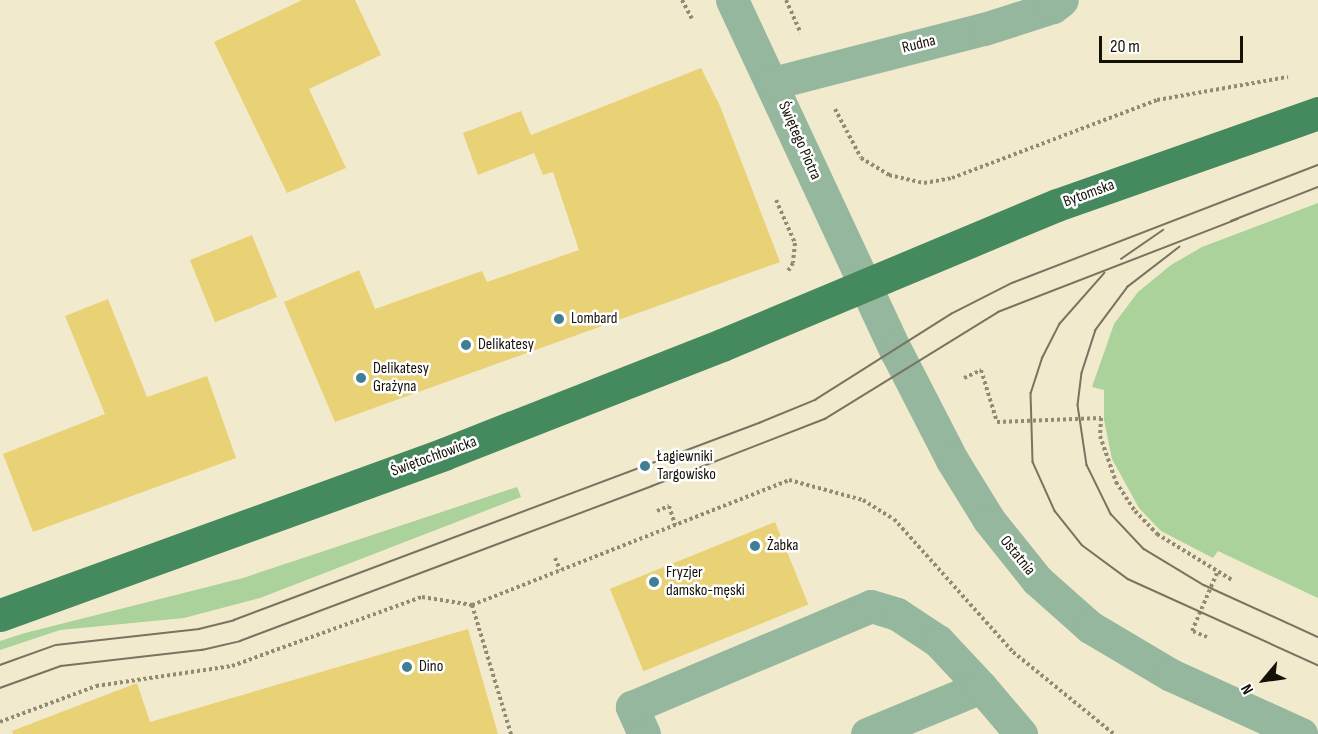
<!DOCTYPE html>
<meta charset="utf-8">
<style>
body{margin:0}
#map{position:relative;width:1318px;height:734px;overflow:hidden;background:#f2eacc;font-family:"Sofia Sans Condensed",sans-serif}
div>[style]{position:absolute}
.green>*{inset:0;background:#aad29a}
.building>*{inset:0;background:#e9d176;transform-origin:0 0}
.path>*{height:4px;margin-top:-2px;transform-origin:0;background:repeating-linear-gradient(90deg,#918b75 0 3px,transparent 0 6px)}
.minor>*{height:33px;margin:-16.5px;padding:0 16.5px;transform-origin:16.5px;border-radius:16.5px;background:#94b79e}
.major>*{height:33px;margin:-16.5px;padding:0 16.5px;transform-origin:16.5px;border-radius:16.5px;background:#458a5e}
.tram>*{height:1.5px;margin:-0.75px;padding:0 0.75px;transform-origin:0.75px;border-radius:0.75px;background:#797461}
.dots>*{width:16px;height:16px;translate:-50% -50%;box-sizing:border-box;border:3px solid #fff;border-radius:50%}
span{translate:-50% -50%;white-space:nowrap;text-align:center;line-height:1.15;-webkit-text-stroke:5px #fff;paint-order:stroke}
.street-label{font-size:16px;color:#141107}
.poi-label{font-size:16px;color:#141107}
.left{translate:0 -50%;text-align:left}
.north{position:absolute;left:1234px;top:650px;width:60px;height:60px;-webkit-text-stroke:4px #fff;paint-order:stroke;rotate:241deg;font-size:16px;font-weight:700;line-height:24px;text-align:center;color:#141107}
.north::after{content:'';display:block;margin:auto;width:21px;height:27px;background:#141107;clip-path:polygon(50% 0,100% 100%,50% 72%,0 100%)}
.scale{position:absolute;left:1099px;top:36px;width:144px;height:27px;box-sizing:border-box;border:3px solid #141107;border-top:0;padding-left:8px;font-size:18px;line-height:21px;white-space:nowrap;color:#141107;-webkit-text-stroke:4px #fff;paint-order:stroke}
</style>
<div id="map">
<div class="green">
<div style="clip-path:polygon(1318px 203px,1318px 598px,1218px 551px,1213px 558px,1161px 531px,1139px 508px,1112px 459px,1104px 420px,1104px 390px,1092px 387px,1114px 324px,1138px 292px,1171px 265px,1202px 247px)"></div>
<div style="clip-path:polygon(517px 487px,521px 497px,260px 598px,184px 618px,60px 630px,0 650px,0 641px,25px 633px,243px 578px)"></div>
</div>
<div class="building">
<div style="clip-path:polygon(302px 0,355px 0,381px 55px,309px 89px,346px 168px,287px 193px,214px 42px)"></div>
<div style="clip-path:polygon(701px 68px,720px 106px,780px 262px,335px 422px,284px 302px,359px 270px,375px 309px,482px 271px,487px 282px,579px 250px,553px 172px,543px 175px,534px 153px,478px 175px,463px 133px,521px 111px,531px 135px)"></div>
<div style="left:252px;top:235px;width:67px;height:67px;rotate:68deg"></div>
<div style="clip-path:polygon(108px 299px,147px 397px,207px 376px,236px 458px,33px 532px,3px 454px,105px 414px,65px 316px)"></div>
<div style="left:775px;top:522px;width:89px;height:178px;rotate:68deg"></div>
<div style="clip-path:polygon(468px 629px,498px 734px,13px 734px,12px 731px,137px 683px,150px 722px)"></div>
</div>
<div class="path">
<div style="left:682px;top:0;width:21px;rotate:62deg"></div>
<div style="left:786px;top:0;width:36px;rotate:66deg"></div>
<div style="left:835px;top:109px;width:55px;rotate:62deg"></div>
<div style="left:861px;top:158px;width:33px;rotate:31deg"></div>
<div style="left:889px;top:175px;width:36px;rotate:13deg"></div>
<div style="left:924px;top:183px;width:28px;rotate:-10deg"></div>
<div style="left:952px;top:178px;width:219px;rotate:-20.8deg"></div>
<div style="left:1157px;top:100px;width:133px;rotate:-10deg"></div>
<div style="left:776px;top:200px;width:47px;rotate:66.2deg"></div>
<div style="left:795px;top:243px;width:20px;rotate:96deg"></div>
<div style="left:793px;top:263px;width:9px;rotate:122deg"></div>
<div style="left:964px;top:378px;width:19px;rotate:-25deg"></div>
<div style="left:981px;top:370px;width:54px;rotate:72.9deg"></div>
<div style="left:997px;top:422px;width:104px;rotate:-2.2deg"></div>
<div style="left:1101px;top:418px;width:18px;rotate:93deg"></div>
<div style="left:1100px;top:436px;width:49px;rotate:70.8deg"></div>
<div style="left:1116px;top:482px;width:35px;rotate:57deg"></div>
<div style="left:1135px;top:511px;width:32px;rotate:46deg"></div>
<div style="left:1157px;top:534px;width:88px;rotate:31.5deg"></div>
<div style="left:657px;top:511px;width:13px;rotate:-23deg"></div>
<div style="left:669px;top:506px;width:20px;rotate:72deg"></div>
<div style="left:555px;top:558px;width:13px;rotate:67deg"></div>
<div style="left:472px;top:605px;width:135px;rotate:73.2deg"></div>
<div style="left:1207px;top:637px;width:16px;rotate:-158deg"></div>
<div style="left:1192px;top:631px;width:63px;rotate:-66.7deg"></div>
<div style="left:0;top:722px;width:103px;rotate:-20.6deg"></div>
<div style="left:96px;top:686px;width:137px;rotate:-8.4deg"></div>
<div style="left:232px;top:666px;width:202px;rotate:-20deg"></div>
<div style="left:422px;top:597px;width:51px;rotate:9.1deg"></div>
<div style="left:472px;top:605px;width:341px;rotate:-21.5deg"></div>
<div style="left:789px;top:480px;width:77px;rotate:15.1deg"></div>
<div style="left:863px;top:500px;width:36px;rotate:32deg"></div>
<div style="left:894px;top:519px;width:178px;rotate:48.2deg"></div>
<div style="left:1013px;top:652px;width:130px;rotate:39.1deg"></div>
</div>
<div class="minor">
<div style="left:732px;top:0;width:387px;rotate:65deg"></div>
<div style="left:896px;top:351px;width:123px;rotate:62.8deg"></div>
<div style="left:952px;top:460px;width:70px;rotate:58.3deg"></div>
<div style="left:989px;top:520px;width:77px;rotate:51.3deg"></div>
<div style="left:1037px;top:580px;width:71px;rotate:41.6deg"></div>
<div style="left:1090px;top:627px;width:94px;rotate:30.7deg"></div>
<div style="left:1171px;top:675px;width:143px;rotate:24.4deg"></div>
<div style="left:773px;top:83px;width:218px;rotate:-14.4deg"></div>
<div style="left:984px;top:29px;width:72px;rotate:-17.7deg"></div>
<div style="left:1053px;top:7px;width:11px;rotate:-38deg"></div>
<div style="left:644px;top:734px;width:30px;rotate:-114deg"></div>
<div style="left:632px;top:707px;width:259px;rotate:-22.9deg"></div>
<div style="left:871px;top:606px;width:27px;rotate:17deg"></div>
<div style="left:897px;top:614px;width:49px;rotate:33.4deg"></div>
<div style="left:938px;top:641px;width:63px;rotate:46.9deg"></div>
<div style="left:867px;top:734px;width:123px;rotate:-22.4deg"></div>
<div style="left:981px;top:687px;width:62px;rotate:49.6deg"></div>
</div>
<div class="major">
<div style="left:0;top:615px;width:472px;rotate:-19.9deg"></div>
<div style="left:444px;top:454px;width:299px;rotate:-21.4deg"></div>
<div style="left:722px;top:345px;width:363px;rotate:-22.7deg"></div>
<div style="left:1057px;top:205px;width:277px;rotate:-19.4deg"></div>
</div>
<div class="tram">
<div style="left:1231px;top:221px;width:93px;rotate:-21.3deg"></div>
<div style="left:1180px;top:247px;width:66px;rotate:142.4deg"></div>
<div style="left:1128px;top:287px;width:54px;rotate:126.7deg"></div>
<div style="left:1096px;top:330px;width:45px;rotate:108deg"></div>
<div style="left:1082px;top:373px;width:32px;rotate:97deg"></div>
<div style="left:1078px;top:405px;width:61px;rotate:81.5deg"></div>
<div style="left:1087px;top:465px;width:55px;rotate:63.9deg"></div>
<div style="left:1111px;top:514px;width:48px;rotate:46.7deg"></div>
<div style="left:1144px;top:549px;width:70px;rotate:31deg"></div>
<div style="left:1204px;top:585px;width:125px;rotate:24.5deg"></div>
<div style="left:1121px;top:259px;width:51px;rotate:-34.6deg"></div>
<div style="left:1105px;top:273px;width:68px;rotate:131.4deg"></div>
<div style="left:1060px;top:324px;width:37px;rotate:117deg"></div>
<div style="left:1043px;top:357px;width:38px;rotate:108deg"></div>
<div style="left:1031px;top:393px;width:69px;rotate:88.3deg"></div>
<div style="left:1033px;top:462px;width:54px;rotate:65.8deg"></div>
<div style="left:1055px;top:511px;width:43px;rotate:51.5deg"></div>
<div style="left:1082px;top:545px;width:57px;rotate:36.5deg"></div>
<div style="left:1128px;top:579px;width:209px;rotate:24.4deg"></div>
<div style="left:0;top:665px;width:59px;rotate:-19.7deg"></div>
<div style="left:56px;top:645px;width:144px;rotate:-6.4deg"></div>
<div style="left:199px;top:629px;width:36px;rotate:-14deg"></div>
<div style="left:234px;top:620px;width:561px;rotate:-20.57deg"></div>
<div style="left:759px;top:423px;width:61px;rotate:-22.3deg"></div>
<div style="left:815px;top:400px;width:161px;rotate:-32.3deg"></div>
<div style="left:951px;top:314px;width:68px;rotate:-26.9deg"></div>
<div style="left:1012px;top:283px;width:328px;rotate:-21.1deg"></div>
<div style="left:0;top:688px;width:65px;rotate:-19.8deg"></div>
<div style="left:61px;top:666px;width:142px;rotate:-6.5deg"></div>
<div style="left:202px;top:650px;width:39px;rotate:-13deg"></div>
<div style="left:240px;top:641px;width:440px;rotate:-20.6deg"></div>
<div style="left:652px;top:486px;width:186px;rotate:-21.2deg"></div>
<div style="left:825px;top:419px;width:203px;rotate:-31.7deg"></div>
<div style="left:998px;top:312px;width:257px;rotate:-21.2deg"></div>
</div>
<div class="dots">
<div style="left:559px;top:319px;background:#407e94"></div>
<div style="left:466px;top:345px;background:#407e94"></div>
<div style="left:361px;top:378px;background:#407e94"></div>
<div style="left:645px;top:466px;background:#407e94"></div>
<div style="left:755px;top:546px;background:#407e94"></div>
<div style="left:654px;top:582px;background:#407e94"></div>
<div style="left:407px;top:667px;background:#407e94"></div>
</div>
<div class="street-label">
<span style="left:919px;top:45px;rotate:-14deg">Rudna</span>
<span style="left:799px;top:141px;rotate:66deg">Świętego Piotra</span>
<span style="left:1089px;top:194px;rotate:-20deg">Bytomska</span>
<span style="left:434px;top:457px;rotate:-20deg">Świętochłowicka</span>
<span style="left:1017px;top:556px;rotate:51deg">Ostatnia</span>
</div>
<div class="poi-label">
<span class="left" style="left:571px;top:319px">Lombard</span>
<span class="left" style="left:478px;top:345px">Delikatesy</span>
<span class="left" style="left:373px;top:378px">Delikatesy<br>Grażyna</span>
<span class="left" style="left:657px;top:466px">Łagiewniki<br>Targowisko</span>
<span class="left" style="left:767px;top:546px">Żabka</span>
<span class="left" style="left:666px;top:582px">Fryzjer<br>damsko-męski</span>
<span class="left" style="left:419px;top:667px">Dino</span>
</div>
<div class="north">N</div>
<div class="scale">20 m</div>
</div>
